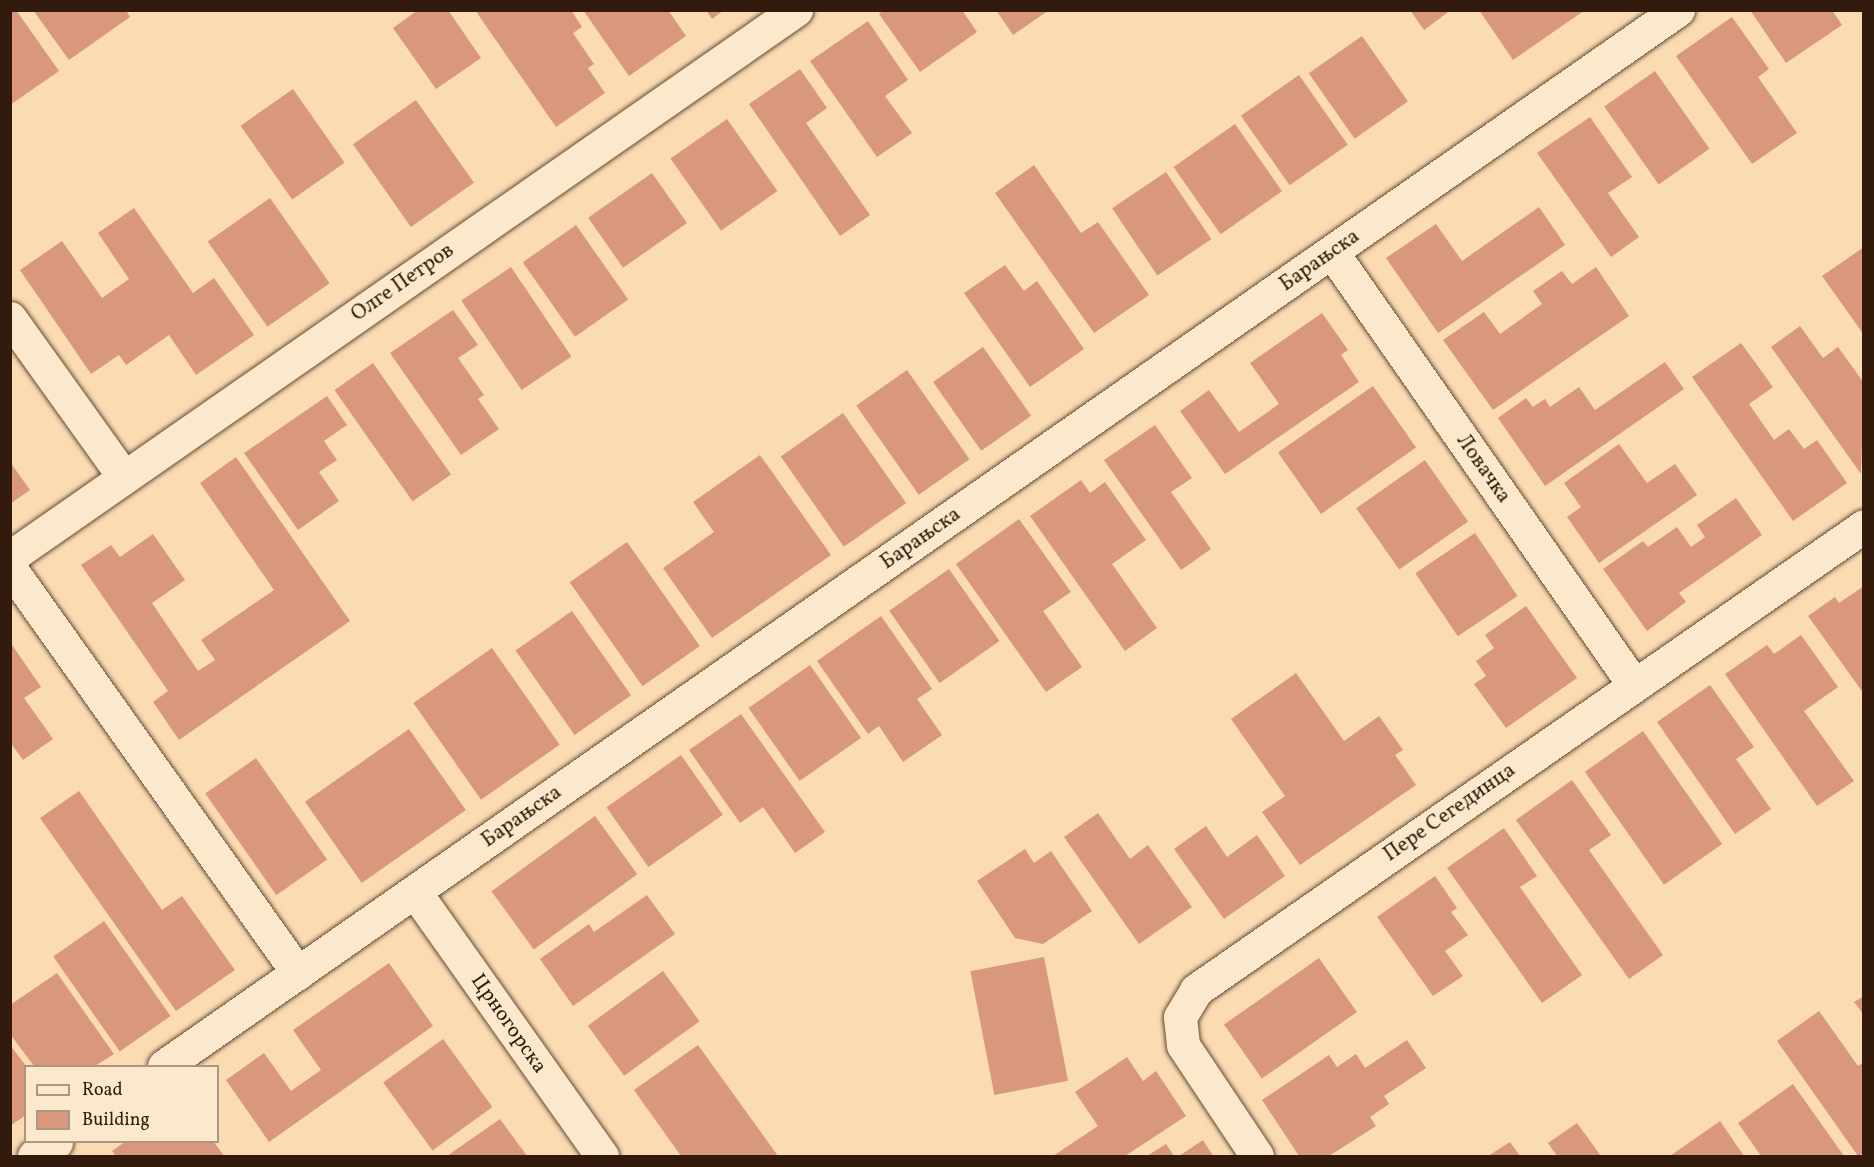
<!DOCTYPE html>
<meta charset="utf-8">
<style>
body{margin:0}
#map{position:relative;width:1874px;height:1167px;overflow:hidden;background:#fbdbb1;font-family:Vollkorn,serif}
div>[style]{position:absolute}
.building>*{inset:0;background:#d9987d;transform-origin:0 0}
.roads{filter:drop-shadow(0 0 2px #644a36) drop-shadow(0 0 2px #644a36)}
.minor>*{height:33px;margin:-16.5px;padding:0 16.5px;transform-origin:16.5px;border-radius:16.5px;background:#fce8cc}
span{translate:-50% -50%;white-space:nowrap;text-align:center;line-height:1.15;-webkit-text-stroke:4.5px #fce8cc;paint-order:stroke}
.street-label{font-size:21px;color:#321a0d}
.frame{position:absolute;inset:0;border:12px solid #321a0d;pointer-events:none}
.legend{position:absolute;left:24px;top:1065px;width:195px;height:78px;box-sizing:border-box;background:#fce8cc;border:2px solid #ab9680;margin:0;padding:8px 10px;list-style:none;font-size:18px;color:#321a0d}
.legend li{display:flex;align-items:center;gap:12px;height:30px}
.legend b{width:30px;border:2px solid #ab9680}
</style>
<div id="map">
<div class="building">
<div style="clip-path:polygon(10px 10px,16px 10px,59px 71px,10px 105px)"></div>
<div style="clip-path:polygon(33px 10px,126px 10px,130px 17px,69px 60px)"></div>
<div style="clip-path:polygon(418px 10px,448px 10px,481px 58px,436px 89px,393px 28px)"></div>
<div style="clip-path:polygon(475px 10px,571px 10px,582px 27px,573px 33px,594px 64px,588px 68px,605px 93px,556px 127px)"></div>
<div style="clip-path:polygon(583px 10px,668px 10px,686px 36px,629px 76px)"></div>
<div style="clip-path:polygon(706px 10px,724px 10px,712px 19px)"></div>
<div style="clip-path:polygon(884px 10px,962px 10px,977px 32px,920px 72px,879px 14px)"></div>
<div style="clip-path:polygon(996px 10px,1049px 10px,1013px 35px)"></div>
<div style="clip-path:polygon(1410px 10px,1451px 10px,1424px 30px)"></div>
<div style="clip-path:polygon(1479px 10px,1585px 10px,1513px 60px)"></div>
<div style="clip-path:polygon(1750px 10px,1832px 10px,1842px 25px,1786px 63px)"></div>
<div style="clip-path:polygon(1732px 17px,1769px 69px,1758px 77px,1797px 133px,1752px 164px,1676px 56px)"></div>
<div style="clip-path:polygon(868px 21px,908px 80px,885px 96px,912px 133px,877px 157px,810px 61px)"></div>
<div style="left:1362px;top:36px;width:80px;height:65px;rotate:55deg"></div>
<div style="clip-path:polygon(800px 69px,827px 108px,806px 123px,870px 215px,840px 236px,749px 104px)"></div>
<div style="left:1655px;top:71px;width:95px;height:62px;rotate:55deg"></div>
<div style="left:1299px;top:75px;width:85px;height:71px;rotate:55deg"></div>
<div style="left:293px;top:89px;width:90px;height:64px;rotate:55deg"></div>
<div style="left:416px;top:100px;width:101px;height:77px;rotate:55deg"></div>
<div style="clip-path:polygon(1590px 117px,1632px 177px,1608px 193px,1639px 237px,1611px 257px,1537px 153px)"></div>
<div style="left:727px;top:119px;width:88px;height:69px;rotate:55deg"></div>
<div style="left:1235px;top:124px;width:82px;height:75px;rotate:55deg"></div>
<div style="clip-path:polygon(1034px 165px,1081px 233px,1098px 222px,1149px 295px,1094px 333px,995px 193px)"></div>
<div style="left:1166px;top:172px;width:81px;height:65px;rotate:56deg"></div>
<div style="left:652px;top:173px;width:61px;height:78px;rotate:55deg"></div>
<div style="left:270px;top:198px;width:104px;height:76px;rotate:55deg"></div>
<div style="clip-path:polygon(1539px 207px,1565px 245px,1438px 333px,1386px 258px,1436px 224px,1462px 261px)"></div>
<div style="clip-path:polygon(134px 208px,193px 293px,214px 278px,254px 335px,196px 375px,169px 335px,126px 365px,119px 355px,91px 374px,20px 270px,62px 241px,102px 298px,129px 279px,98px 233px)"></div>
<div style="left:576px;top:225px;width:91px;height:65px;rotate:55deg"></div>
<div style="clip-path:polygon(1864px 247px,1864px 335px,1822px 276px)"></div>
<div style="clip-path:polygon(1005px 265px,1024px 291px,1037px 281px,1084px 349px,1030px 387px,964px 293px)"></div>
<div style="left:511px;top:267px;width:108px;height:60px;rotate:56deg"></div>
<div style="clip-path:polygon(1596px 267px,1629px 316px,1493px 410px,1443px 340px,1484px 312px,1500px 334px,1542px 304px,1533px 291px,1562px 271px,1572px 284px)"></div>
<div style="clip-path:polygon(453px 310px,478px 345px,458px 358px,484px 395px,478px 399px,499px 429px,461px 455px,390px 353px)"></div>
<div style="clip-path:polygon(1322px 313px,1348px 350px,1341px 355px,1359px 382px,1225px 474px,1180px 411px,1209px 390px,1239px 432px,1279px 404px,1250px 363px)"></div>
<div style="clip-path:polygon(1800px 326px,1823px 358px,1838px 347px,1864px 383px,1861px 474px,1771px 347px)"></div>
<div style="clip-path:polygon(1741px 343px,1773px 387px,1749px 404px,1774px 440px,1789px 429px,1804px 449px,1817px 440px,1847px 483px,1793px 521px,1692px 377px)"></div>
<div style="left:983px;top:347px;width:84px;height:61px;rotate:55deg"></div>
<div style="clip-path:polygon(1665px 362px,1684px 389px,1545px 486px,1498px 418px,1526px 398px,1533px 407px,1545px 399px,1550px 407px,1579px 387px,1595px 410px)"></div>
<div style="left:373px;top:363px;width:136px;height:47px;rotate:55deg"></div>
<div style="left:907px;top:370px;width:109px;height:62px;rotate:55deg"></div>
<div style="left:1373px;top:386px;width:75px;height:116px;rotate:55deg"></div>
<div style="clip-path:polygon(327px 396px,347px 425px,324px 441px,337px 460px,319px 472px,339px 501px,298px 530px,244px 453px)"></div>
<div style="left:843px;top:413px;width:110px;height:76px;rotate:55deg"></div>
<div style="clip-path:polygon(1155px 425px,1192px 478px,1171px 492px,1211px 549px,1181px 570px,1104px 460px)"></div>
<div style="clip-path:polygon(1619px 444px,1647px 483px,1675px 464px,1697px 495px,1599px 563px,1567px 517px,1581px 507px,1564px 483px)"></div>
<div style="clip-path:polygon(760px 455px,831px 555px,712px 638px,663px 568px,714px 532px,693px 502px)"></div>
<div style="clip-path:polygon(236px 457px,350px 621px,179px 740px,153px 702px,168px 691px,81px 565px,111px 545px,120px 557px,153px 534px,185px 580px,152px 603px,198px 671px,215px 660px,201px 640px,274px 590px,200px 483px)"></div>
<div style="left:1425px;top:460px;width:75px;height:84px;rotate:55deg"></div>
<div style="clip-path:polygon(10px 462px,30px 490px,10px 504px)"></div>
<div style="clip-path:polygon(1081px 480px,1090px 493px,1105px 482px,1146px 540px,1112px 564px,1157px 628px,1125px 651px,1030px 516px)"></div>
<div style="clip-path:polygon(1736px 498px,1762px 535px,1679px 593px,1686px 602px,1647px 631px,1603px 569px,1643px 541px,1648px 547px,1677px 527px,1691px 547px,1705px 537px,1697px 525px)"></div>
<div style="clip-path:polygon(1019px 519px,1071px 592px,1043px 611px,1082px 667px,1046px 692px,956px 564px)"></div>
<div style="left:1475px;top:533px;width:76px;height:72px;rotate:56deg"></div>
<div style="left:627px;top:542px;width:127px;height:70px;rotate:55deg"></div>
<div style="left:949px;top:569px;width:88px;height:73px;rotate:55deg"></div>
<div style="clip-path:polygon(1864px 586px,1864px 694px,1808px 616px,1835px 597px,1839px 603px)"></div>
<div style="clip-path:polygon(1526px 606px,1577px 678px,1506px 728px,1474px 684px,1486px 676px,1476px 661px,1494px 648px,1485px 635px)"></div>
<div style="left:572px;top:611px;width:103px;height:69px;rotate:55deg"></div>
<div style="clip-path:polygon(881px 616px,932px 689px,917px 699px,942px 735px,903px 762px,879px 726px,868px 734px,817px 661px)"></div>
<div style="clip-path:polygon(1801px 635px,1838px 687px,1804px 711px,1854px 781px,1817px 806px,1725px 674px,1767px 645px,1774px 654px)"></div>
<div style="clip-path:polygon(10px 642px,41px 687px,24px 698px,53px 739px,23px 760px,10px 742px)"></div>
<div style="left:492px;top:648px;width:118px;height:96px;rotate:55deg"></div>
<div style="left:810px;top:665px;width:89px;height:75px;rotate:55deg"></div>
<div style="clip-path:polygon(1296px 673px,1344px 741px,1379px 716px,1403px 750px,1395px 755px,1416px 785px,1300px 865px,1262px 812px,1285px 796px,1231px 719px)"></div>
<div style="clip-path:polygon(1710px 685px,1754px 747px,1736px 759px,1771px 809px,1735px 834px,1657px 722px)"></div>
<div style="clip-path:polygon(741px 714px,825px 832px,795px 853px,763px 807px,740px 823px,689px 750px)"></div>
<div style="left:409px;top:729px;width:99px;height:127px;rotate:55deg"></div>
<div style="left:1643px;top:731px;width:138px;height:71px;rotate:55deg"></div>
<div style="left:681px;top:755px;width:73px;height:91px;rotate:55deg"></div>
<div style="left:256px;top:758px;width:124px;height:62px;rotate:55deg"></div>
<div style="clip-path:polygon(1572px 780px,1611px 835px,1589px 850px,1663px 955px,1629px 979px,1516px 820px)"></div>
<div style="clip-path:polygon(79px 791px,162px 910px,182px 896px,235px 970px,176px 1011px,40px 818px)"></div>
<div style="clip-path:polygon(1098px 813px,1130px 859px,1148px 845px,1192px 907px,1139px 944px,1064px 837px)"></div>
<div style="left:595px;top:816px;width:72px;height:128px;rotate:54deg"></div>
<div style="clip-path:polygon(1206px 826px,1227px 857px,1257px 835px,1285px 876px,1224px 919px,1174px 849px)"></div>
<div style="clip-path:polygon(1504px 828px,1537px 876px,1520px 887px,1582px 975px,1542px 1003px,1447px 868px)"></div>
<div style="clip-path:polygon(1025px 849px,1034px 863px,1051px 851px,1092px 911px,1043px 944px,1015px 938px,977px 881px)"></div>
<div style="clip-path:polygon(1435px 876px,1457px 908px,1451px 912px,1468px 935px,1445px 951px,1463px 976px,1433px 996px,1377px 917px)"></div>
<div style="clip-path:polygon(647px 895px,675px 934px,573px 1006px,540px 959px,589px 924px,594px 932px)"></div>
<div style="left:104px;top:921px;width:116px;height:62px;rotate:55deg"></div>
<div style="left:1044px;top:957px;width:126px;height:75px;rotate:79deg"></div>
<div style="left:1319px;top:958px;width:66px;height:116px;rotate:55deg"></div>
<div style="clip-path:polygon(389px 963px,433px 1026px,269px 1142px,226px 1080px,264px 1053px,291px 1091px,321px 1070px,293px 1030px)"></div>
<div style="left:663px;top:971px;width:62px;height:93px;rotate:54deg"></div>
<div style="clip-path:polygon(57px 973px,114px 1054px,95px 1066px,34px 1066px,10px 1034px,10px 1005px)"></div>
<div style="clip-path:polygon(1864px 996px,1864px 1015px,1854px 1002px)"></div>
<div style="clip-path:polygon(1819px 1011px,1858px 1066px,1864px 1062px,1864px 1153px,1858px 1156px,1777px 1041px)"></div>
<div style="left:443px;top:1039px;width:84px;height:74px;rotate:54deg"></div>
<div style="clip-path:polygon(1407px 1040px,1426px 1068px,1384px 1096px,1389px 1104px,1370px 1117px,1376px 1126px,1329px 1156px,1299px 1156px,1262px 1100px,1329px 1055px,1337px 1067px,1356px 1054px,1365px 1068px)"></div>
<div style="clip-path:polygon(10px 1045px,26px 1066px,26px 1115px,10px 1126px)"></div>
<div style="clip-path:polygon(698px 1045px,778px 1156px,681px 1156px,634px 1090px)"></div>
<div style="clip-path:polygon(1127px 1057px,1143px 1081px,1156px 1071px,1186px 1116px,1125px 1156px,1053px 1156px,1098px 1126px,1075px 1092px)"></div>
<div style="clip-path:polygon(1793px 1084px,1844px 1156px,1761px 1156px,1738px 1123px)"></div>
<div style="clip-path:polygon(500px 1119px,527px 1156px,447px 1156px)"></div>
<div style="clip-path:polygon(1720px 1121px,1744px 1156px,1670px 1156px)"></div>
<div style="clip-path:polygon(1577px 1123px,1601px 1156px,1557px 1156px,1548px 1143px)"></div>
<div style="clip-path:polygon(1203px 1140px,1213px 1156px,1179px 1156px)"></div>
<div style="clip-path:polygon(125px 1142px,214px 1142px,224px 1156px,116px 1156px,112px 1151px)"></div>
<div style="clip-path:polygon(1510px 1142px,1520px 1156px,1488px 1156px)"></div>
<div style="clip-path:polygon(1166px 1144px,1174px 1156px,1147px 1156px)"></div>
</div>
<div class="roads">
<div class="minor">
<div style="left:1332px;top:252px;width:528px;rotate:55.11deg"></div>
<div style="left:10px;top:318px;width:194px;rotate:54.4deg"></div>
<div style="left:10px;top:557px;width:958px;rotate:-34.84deg"></div>
<div style="left:10px;top:568px;width:497px;rotate:54.6deg"></div>
<div style="left:415px;top:892px;width:324px;rotate:54.7deg"></div>
<div style="left:164px;top:1066px;width:1846px;rotate:-34.9deg"></div>
<div style="left:34px;top:1156px;width:26px;rotate:-32deg"></div>
<div style="left:1257px;top:1156px;width:133px;rotate:-123.7deg"></div>
<div style="left:1183px;top:1045px;width:28px;rotate:-96deg"></div>
<div style="left:1180px;top:1017px;width:31px;rotate:-59deg"></div>
<div style="left:1196px;top:990px;width:813px;rotate:-34.78deg"></div>
</div>
</div>
<div class="street-label">
<span style="left:1320px;top:261px;rotate:-35deg">Барањска</span>
<span style="left:403px;top:283px;rotate:-35deg">Олге Петров</span>
<span style="left:1483px;top:469px;rotate:55deg">Ловачка</span>
<span style="left:921px;top:539px;rotate:-35deg">Барањска</span>
<span style="left:1450px;top:813px;rotate:-35deg">Пере Сегединца</span>
<span style="left:522px;top:817px;rotate:-35deg">Барањска</span>
<span style="left:508px;top:1024px;rotate:55deg">Црногорска</span>
</div>
<div class="frame"></div>
<ul class="legend">
<li><b style="height:8px;background:#fce8cc"></b>Road</li>
<li><b style="height:16px;background:#d9987d"></b>Building</li>
</ul>
</div>
